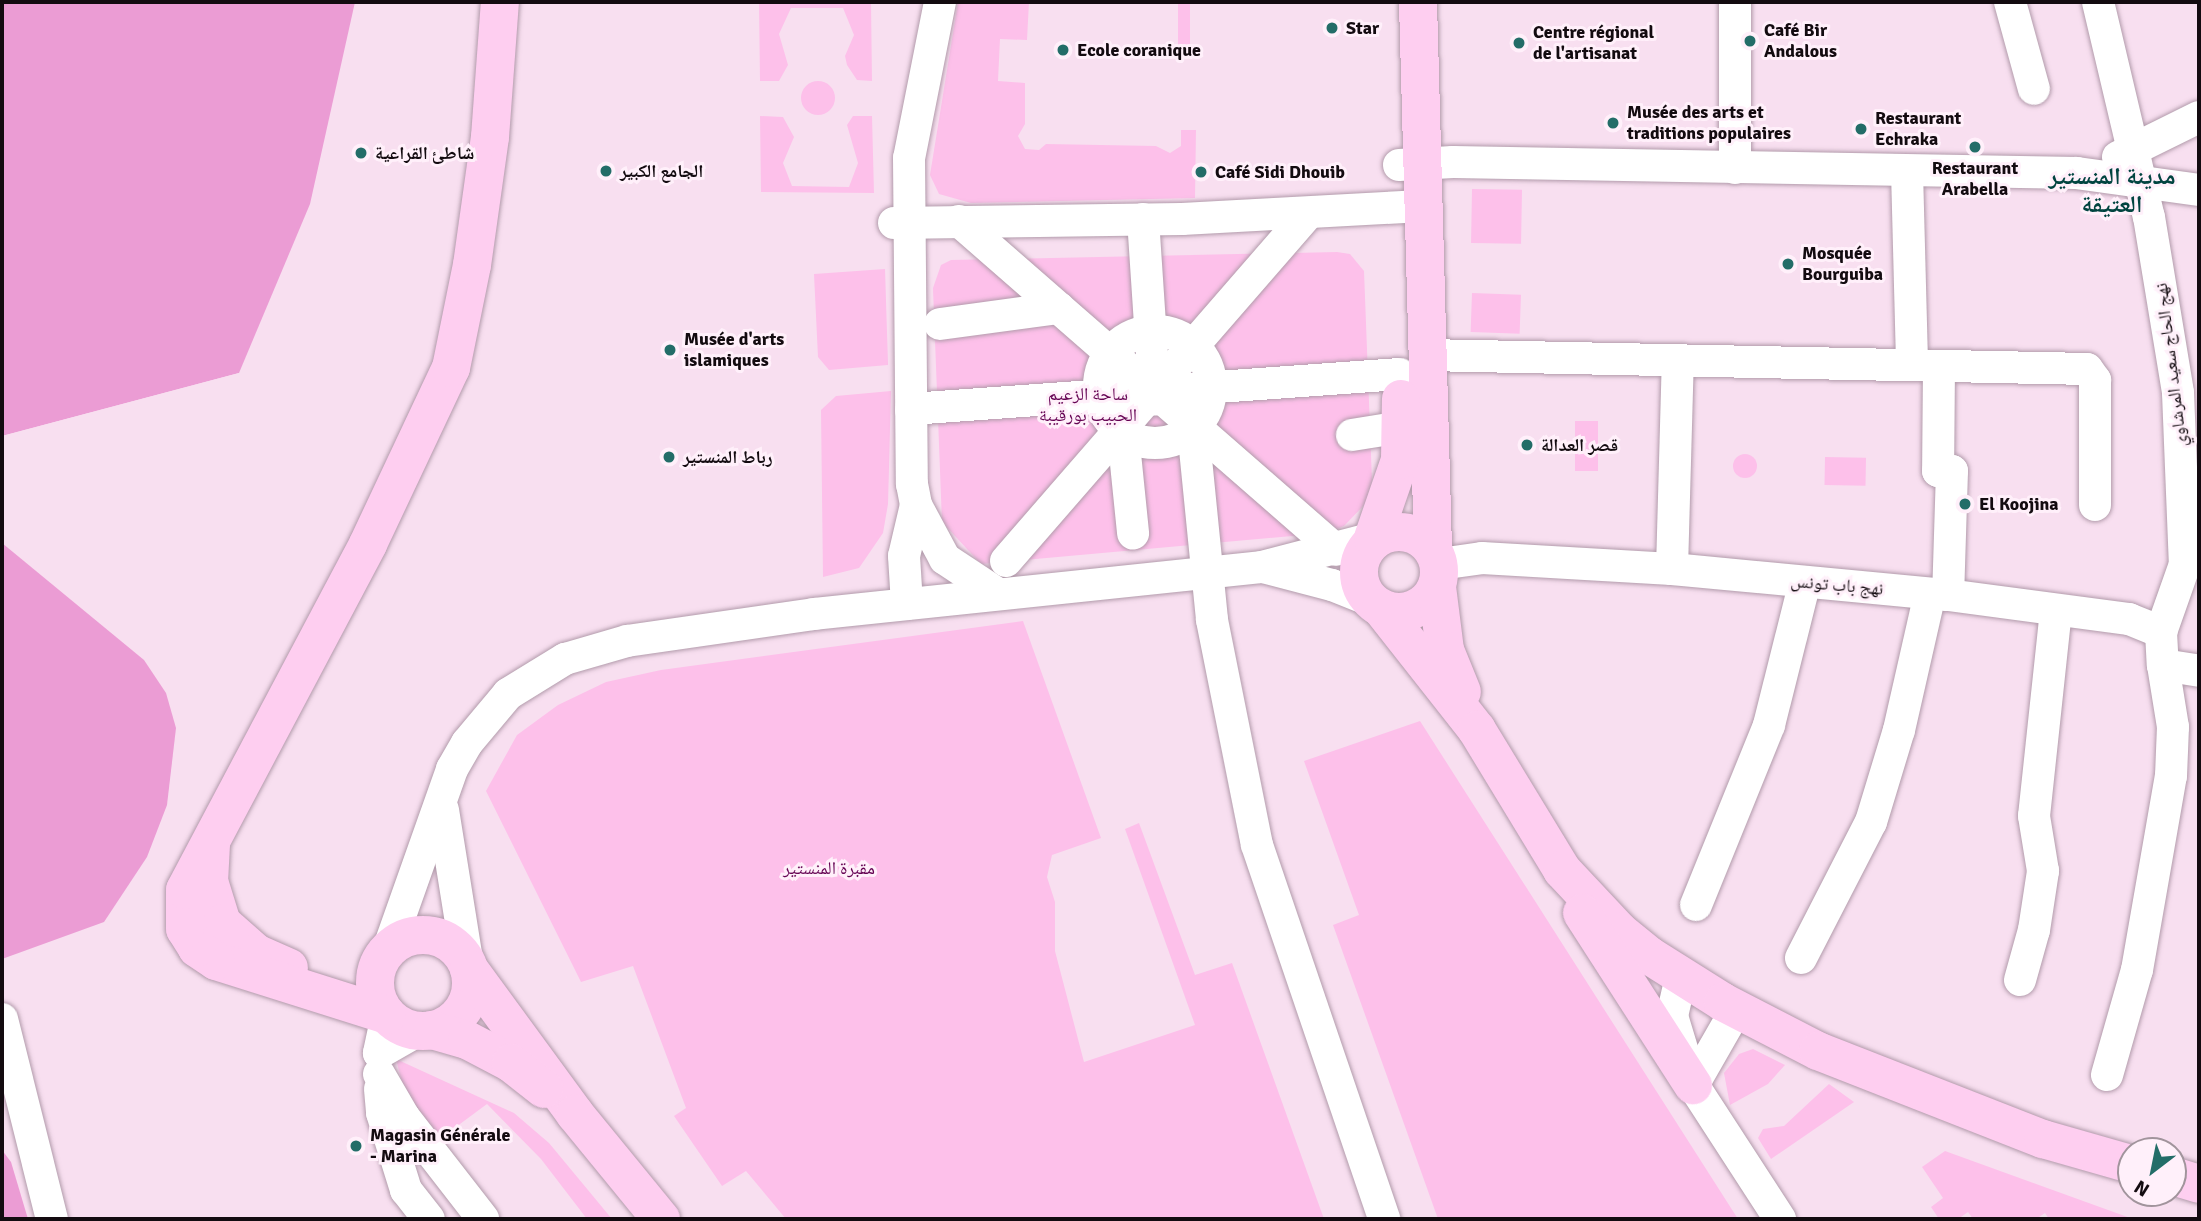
<!DOCTYPE html>
<meta charset="utf-8">
<style>
body{margin:0}
#map{position:relative;width:2201px;height:1221px;overflow:hidden;background:#f8dff0;font-family:Signika,"Noto Naskh Arabic",sans-serif}
div>[style]{position:absolute}
.green>*{inset:0;background:#fdc0ea;transform-origin:0 0}
.round{border-radius:50%}
.water>*{inset:0;background:#eb9cd4}
.pier>*{inset:0;background:#f8dff0}
.roads{filter:drop-shadow(0 0 2px #b29bab) drop-shadow(0 0 2px #b29bab)}
.minor>*{height:32px;margin:-16px;padding:0 16px;transform-origin:16px;border-radius:16px;background:#fff}
.minor>.ring{margin:-16px;padding:0;box-sizing:content-box;background:none;border:32px solid #fff;border-radius:50%}
.major>*{height:38px;margin:-19px;padding:0 19px;transform-origin:19px;border-radius:19px;background:#fecef0}
.major>.ring{margin:-19px;padding:0;box-sizing:content-box;background:none;border:38px solid #fecef0;border-radius:50%}
.dots>*{width:19px;height:19px;translate:-50% -50%;box-sizing:border-box;border:4px solid #fff0fa;border-radius:50%}
span{translate:-50% -50%;white-space:nowrap;text-align:center;line-height:1.15;-webkit-text-stroke:6px #fff0fa;paint-order:stroke}
.poi-label{font-size:18px;color:#130b10;font-weight:700}
.left{translate:0 -50%;text-align:left}
.street-label{font-size:18px;color:#130b10}
.park-label{font-size:18px;color:#650353}
.district-label{font-size:24px;color:#014440;font-weight:700}
.frame{position:absolute;inset:0;border:4px solid #130b10;pointer-events:none}
.north{position:absolute;left:2117px;top:1137px;width:70px;height:70px;box-sizing:border-box;background:#fff0fa;border:2px solid #a1949c;border-radius:50%;rotate:212deg;font-size:19px;font-weight:700;line-height:28px;text-align:center;color:#130b10}
.north::after{content:'';display:block;margin:auto;width:24px;height:32px;background:#236d68;clip-path:polygon(50% 0,100% 100%,50% 72%,0 100%)}
</style>
<div id="map">
<div class="green">
<div style="clip-path:polygon(759px 2px,871px 2px,872px 81px,857px 80px,847px 65px,845px 56px,854px 35px,843px 8px,791px 8px,779px 34px,788px 65px,779px 81px,760px 81px)"></div>
<div style="clip-path:polygon(958px 2px,1029px 2px,1027px 40px,1000px 39px,998px 81px,1025px 83px,1025px 124px,1018px 136px,1025px 149px,1039px 150px,1046px 144px,1156px 146px,1170px 153px,1181px 146px,1181px 130px,1196px 130px,1195px 198px,971px 203px,939px 194px,930px 175px)"></div>
<div style="left:1178px;top:2px;width:12px;height:51px"></div>
<div class="round" style="left:801px;top:81px;width:34px;height:34px"></div>
<div style="clip-path:polygon(760px 116px,783px 117px,794px 137px,783px 163px,792px 186px,849px 187px,858px 163px,847px 125px,853px 116px,872px 116px,874px 193px,761px 192px)"></div>
<div style="left:1472px;top:189px;width:50px;height:54px;rotate:1deg"></div>
<div style="clip-path:polygon(1337px 252px,1350px 254px,1364px 271px,1372px 481px,1369px 500px,1344px 526px,1326px 533px,981px 564px,942px 522px,933px 288px,941px 265px,951px 260px)"></div>
<div style="clip-path:polygon(885px 269px,888px 365px,829px 370px,818px 357px,814px 274px)"></div>
<div style="left:1472px;top:293px;width:49px;height:39px;rotate:2deg"></div>
<div style="clip-path:polygon(891px 391px,888px 504px,883px 533px,859px 568px,823px 577px,821px 410px,836px 396px)"></div>
<div style="left:1575px;top:421px;width:23px;height:50px"></div>
<div class="round" style="left:1733px;top:454px;width:24px;height:24px"></div>
<div style="left:1825px;top:457px;width:41px;height:28px;rotate:1deg"></div>
<div style="clip-path:polygon(1023px 621px,1101px 838px,1052px 855px,1047px 877px,1055px 902px,1055px 951px,1084px 1062px,1195px 1025px,1125px 829px,1139px 823px,1195px 975px,1232px 963px,1324px 1219px,786px 1219px,746px 1171px,722px 1186px,674px 1116px,686px 1108px,633px 966px,581px 982px,486px 791px,517px 735px,558px 705px,606px 682px,661px 670px)"></div>
<div style="clip-path:polygon(1420px 721px,1738px 1219px,1438px 1219px,1333px 925px,1359px 915px,1304px 761px)"></div>
<div style="clip-path:polygon(1753px 1049px,1785px 1065px,1768px 1084px,1730px 1105px,1724px 1073px,1739px 1054px)"></div>
<div style="clip-path:polygon(396px 1059px,514px 1113px,549px 1143px,612px 1219px,587px 1219px,541px 1159px,487px 1104px,437px 1141px,405px 1095px)"></div>
<div style="clip-path:polygon(1829px 1084px,1854px 1102px,1771px 1159px,1758px 1138px,1763px 1129px,1784px 1126px)"></div>
<div style="clip-path:polygon(1945px 1151px,2133px 1219px,2049px 1219px,2045px 1213px,2036px 1219px,1973px 1219px,1968px 1212px,1958px 1219px,1939px 1219px,1931px 1207px,1943px 1198px,1922px 1167px)"></div>
</div>
<div class="water">
<div style="clip-path:polygon(2px 2px,355px 2px,310px 204px,239px 373px,2px 436px)"></div>
<div style="clip-path:polygon(2px 543px,144px 660px,166px 693px,176px 728px,167px 805px,147px 857px,104px 922px,2px 959px)"></div>
<div style="clip-path:polygon(2px 1150px,11px 1162px,28px 1219px,2px 1219px)"></div>
</div>
<div class="pier">
<div style="clip-path:polygon(239px 373px,243px 373px,2px 439px,2px 436px)"></div>
</div>
<div class="roads">
<div class="minor">
<div style="left:940px;top:2px;width:159px;rotate:101.2deg"></div>
<div style="left:909px;top:158px;width:326px;rotate:89.5deg"></div>
<div style="left:912px;top:484px;width:21px;rotate:79deg"></div>
<div style="left:916px;top:505px;width:61px;rotate:61.8deg"></div>
<div style="left:945px;top:559px;width:60px;rotate:33.4deg"></div>
<div style="left:2010px;top:2px;width:90px;rotate:74.6deg"></div>
<div style="left:2098px;top:2px;width:221px;rotate:76.7deg"></div>
<div style="left:2149px;top:217px;width:178px;rotate:80.6deg"></div>
<div style="left:2178px;top:393px;width:171px;rotate:87.7deg"></div>
<div style="left:2185px;top:564px;width:72px;rotate:109.4deg"></div>
<div style="left:2118px;top:157px;width:90px;rotate:-26.3deg"></div>
<div style="left:1399px;top:165px;width:54px;rotate:-3.2deg"></div>
<div style="left:1453px;top:162px;width:624px;rotate:1.01deg"></div>
<div style="left:2077px;top:173px;width:123px;rotate:7.9deg"></div>
<div style="left:1735px;top:168px;width:166px;rotate:-90deg"></div>
<div style="left:1907px;top:171px;width:194px;rotate:88.5deg"></div>
<div style="left:1143px;top:219px;width:181px;rotate:86.2deg"></div>
<div style="left:959px;top:221px;width:500px;rotate:41.11deg"></div>
<div style="left:894px;top:223px;width:288px;rotate:-0.8deg"></div>
<div style="left:1182px;top:219px;width:241px;rotate:-3.1deg"></div>
<div style="left:940px;top:324px;width:120px;rotate:-7.7deg"></div>
<div class="ring" style="left:1099px;top:331px;width:80px;height:80px"></div>
<div style="left:1426px;top:355px;width:661px;rotate:1.21deg"></div>
<div style="left:2087px;top:369px;width:14px;rotate:54deg"></div>
<div style="left:2095px;top:380px;width:125px;rotate:90deg"></div>
<div style="left:1939px;top:366px;width:105px;rotate:90.5deg"></div>
<div style="left:1938px;top:471px;width:14px"></div>
<div style="left:1952px;top:471px;width:124px;rotate:91.8deg"></div>
<div style="left:911px;top:409px;width:490px;rotate:-4.1deg"></div>
<div style="left:1193px;top:429px;width:192px;rotate:84.3deg"></div>
<div style="left:1212px;top:620px;width:229px;rotate:78.7deg"></div>
<div style="left:1257px;top:845px;width:395px;rotate:71.2deg"></div>
<div style="left:1123px;top:434px;width:100px;rotate:84.2deg"></div>
<div style="left:1352px;top:435px;width:51px;rotate:-9.1deg"></div>
<div style="left:1006px;top:561px;width:461px;rotate:-49deg"></div>
<div style="left:1440px;top:564px;width:42px;rotate:-8.1deg"></div>
<div style="left:1482px;top:558px;width:190px;rotate:3.3deg"></div>
<div style="left:1672px;top:569px;width:277px;rotate:5.4deg"></div>
<div style="left:1948px;top:595px;width:183px;rotate:7.6deg"></div>
<div style="left:2129px;top:619px;width:35px;rotate:22deg"></div>
<div style="left:2161px;top:632px;width:33px;rotate:87deg"></div>
<div style="left:2163px;top:665px;width:36px;rotate:9deg"></div>
<div style="left:1267px;top:568px;width:67px;rotate:14.7deg"></div>
<div style="left:1332px;top:585px;width:43px;rotate:21.8deg"></div>
<div style="left:1672px;top:569px;width:209px;rotate:-88.4deg"></div>
<div style="left:907px;top:604px;width:48px;rotate:-93.6deg"></div>
<div style="left:904px;top:556px;width:52px;rotate:-76.8deg"></div>
<div style="left:443px;top:810px;width:158px;rotate:80.9deg"></div>
<div style="left:1696px;top:905px;width:194px;rotate:-67.9deg"></div>
<div style="left:1769px;top:725px;width:147px;rotate:-75.9deg"></div>
<div style="left:388px;top:950px;width:192px;rotate:-70.5deg"></div>
<div style="left:452px;top:769px;width:30px;rotate:-60deg"></div>
<div style="left:467px;top:743px;width:64px;rotate:-50.1deg"></div>
<div style="left:508px;top:694px;width:67px;rotate:-31.6deg"></div>
<div style="left:565px;top:659px;width:65px;rotate:-16.2deg"></div>
<div style="left:627px;top:641px;width:189px;rotate:-8.2deg"></div>
<div style="left:814px;top:614px;width:450px;rotate:-6deg"></div>
<div style="left:1262px;top:567px;width:115px;rotate:-14.6deg"></div>
<div style="left:1801px;top:958px;width:153px;rotate:-62.8deg"></div>
<div style="left:1871px;top:822px;width:96px;rotate:-73.1deg"></div>
<div style="left:1899px;top:730px;width:139px;rotate:-77.2deg"></div>
<div style="left:1681px;top:977px;width:40px;rotate:103deg"></div>
<div style="left:1672px;top:1016px;width:72px;rotate:73.1deg"></div>
<div style="left:1693px;top:1085px;width:160px;rotate:57deg"></div>
<div style="left:2020px;top:980px;width:52px;rotate:-74.4deg"></div>
<div style="left:2034px;top:930px;width:60px;rotate:-81.3deg"></div>
<div style="left:2043px;top:871px;width:56px;rotate:-99.3deg"></div>
<div style="left:2034px;top:816px;width:206px;rotate:-83.9deg"></div>
<div style="left:387px;top:1015px;width:39px;rotate:102deg"></div>
<div style="left:379px;top:1053px;width:46px;rotate:-29.9deg"></div>
<div style="left:2px;top:1019px;width:206px;rotate:76deg"></div>
<div style="left:379px;top:1074px;width:50px;rotate:59.8deg"></div>
<div style="left:404px;top:1117px;width:129px;rotate:52.2deg"></div>
<div style="left:2107px;top:1075px;width:109px;rotate:-74.1deg"></div>
<div style="left:2137px;top:970px;width:197px;rotate:-80.1deg"></div>
<div style="left:2171px;top:776px;width:49px;rotate:-87.7deg"></div>
<div style="left:2173px;top:727px;width:63px;rotate:-99.2deg"></div>
<div style="left:1693px;top:1085px;width:86px;rotate:-60.2deg"></div>
<div style="left:380px;top:1089px;width:24px;rotate:85deg"></div>
<div style="left:382px;top:1113px;width:81px;rotate:72.7deg"></div>
<div style="left:406px;top:1190px;width:37px;rotate:52deg"></div>
</div>
<div class="major">
<div style="left:1418px;top:2px;width:547px;rotate:88.43deg"></div>
<div class="ring" style="left:1359px;top:532px;width:42px;height:42px"></div>
<div style="left:1373px;top:538px;width:83px;rotate:-70.9deg"></div>
<div style="left:1400px;top:460px;width:61px;rotate:-89.1deg"></div>
<div style="left:1437px;top:587px;width:64px;rotate:82.8deg"></div>
<div style="left:1445px;top:650px;width:45px;rotate:68deg"></div>
<div style="left:1381px;top:608px;width:155px;rotate:51.8deg"></div>
<div style="left:1477px;top:730px;width:164px;rotate:58.7deg"></div>
<div style="left:1562px;top:870px;width:83px;rotate:46.9deg"></div>
<div style="left:1619px;top:931px;width:40px;rotate:39deg"></div>
<div style="left:1650px;top:956px;width:86px;rotate:32.2deg"></div>
<div style="left:1723px;top:1002px;width:107px;rotate:27.3deg"></div>
<div style="left:1818px;top:1051px;width:242px;rotate:21.4deg"></div>
<div style="left:2043px;top:1139px;width:91px;rotate:15.9deg"></div>
<div style="left:211px;top:844px;width:37px;rotate:93deg"></div>
<div style="left:209px;top:881px;width:44px;rotate:72.8deg"></div>
<div style="left:222px;top:923px;width:45px;rotate:41.4deg"></div>
<div style="left:256px;top:953px;width:36px;rotate:24deg"></div>
<div style="left:1582px;top:913px;width:205px;rotate:57.2deg"></div>
<div class="ring" style="left:375px;top:935px;width:58px;height:58px"></div>
<div style="left:469px;top:969px;width:180px;rotate:53.8deg"></div>
<div style="left:575px;top:1114px;width:136px;rotate:50.7deg"></div>
<div style="left:387px;top:1015px;width:179px;rotate:-162.5deg"></div>
<div style="left:216px;top:961px;width:23px;rotate:-146deg"></div>
<div style="left:197px;top:948px;width:22px;rotate:-122deg"></div>
<div style="left:185px;top:929px;width:39px;rotate:-90deg"></div>
<div style="left:185px;top:890px;width:391px;rotate:-62.1deg"></div>
<div style="left:368px;top:544px;width:195px;rotate:-64.8deg"></div>
<div style="left:451px;top:368px;width:105px;rotate:-78.5deg"></div>
<div style="left:472px;top:265px;width:129px;rotate:-82deg"></div>
<div style="left:490px;top:137px;width:135px;rotate:-85.8deg"></div>
<div style="left:432px;top:1030px;width:36px;rotate:16deg"></div>
<div style="left:467px;top:1040px;width:50px;rotate:27.6deg"></div>
<div style="left:511px;top:1063px;width:42px;rotate:38.2deg"></div>
<div style="left:2173px;top:1176px;width:27px;rotate:17deg"></div>
</div>
</div>
<div class="dots">
<div style="left:1332px;top:28px;background:#236d68"></div>
<div style="left:1750px;top:41px;background:#236d68"></div>
<div style="left:1519px;top:43px;background:#236d68"></div>
<div style="left:1063px;top:50px;background:#236d68"></div>
<div style="left:1613px;top:123px;background:#236d68"></div>
<div style="left:1861px;top:129px;background:#236d68"></div>
<div style="left:1975px;top:147px;background:#236d68"></div>
<div style="left:361px;top:153px;background:#236d68"></div>
<div style="left:606px;top:171px;background:#236d68"></div>
<div style="left:1201px;top:172px;background:#236d68"></div>
<div style="left:1788px;top:264px;background:#236d68"></div>
<div style="left:670px;top:350px;background:#236d68"></div>
<div style="left:1527px;top:445px;background:#236d68"></div>
<div style="left:669px;top:457px;background:#236d68"></div>
<div style="left:1965px;top:504px;background:#236d68"></div>
<div style="left:356px;top:1146px;background:#236d68"></div>
</div>
<div class="poi-label">
<span class="left" style="left:1346px;top:28px">Star</span>
<span class="left" style="left:1764px;top:41px">Café Bir<br>Andalous</span>
<span class="left" style="left:1533px;top:43px">Centre régional<br>de l'artisanat</span>
<span class="left" style="left:1077px;top:50px">Ecole coranique</span>
<span class="left" style="left:1627px;top:123px">Musée des arts et<br>traditions populaires</span>
<span class="left" style="left:1875px;top:129px">Restaurant<br>Echraka</span>
<span class="left" style="left:375px;top:153px">شاطئ القراعية</span>
<span style="left:1975px;top:179px">Restaurant<br>Arabella</span>
<span class="left" style="left:620px;top:171px">الجامع الكبير</span>
<span class="left" style="left:1215px;top:172px">Café Sidi Dhouib</span>
<span class="left" style="left:1802px;top:264px">Mosquée<br>Bourguiba</span>
<span class="left" style="left:684px;top:350px">Musée d'arts<br>islamiques</span>
<span class="left" style="left:1541px;top:445px">قصر العدالة</span>
<span class="left" style="left:683px;top:457px">رباط المنستير</span>
<span class="left" style="left:1979px;top:504px">El Koojina</span>
<span class="left" style="left:370px;top:1146px">Magasin Générale<br>- Marina</span>
</div>
<div class="street-label">
<span style="left:2171px;top:365px;rotate:-97deg">نهج الحاج سعيد المرشاوي</span>
<span style="left:1837px;top:585px;rotate:5deg">نهج باب تونس</span>
</div>
<div class="park-label">
<span style="left:1088px;top:405px">ساحة الزعيم<br>الحبيب بورقيبة</span>
<span style="left:829px;top:868px">مقبرة المنستير</span>
</div>
<div class="district-label">
<span style="left:2112px;top:191px">مدينة المنستير<br>العتيقة</span>
</div>
<div class="frame"></div>
<div class="north">N</div>
</div>
